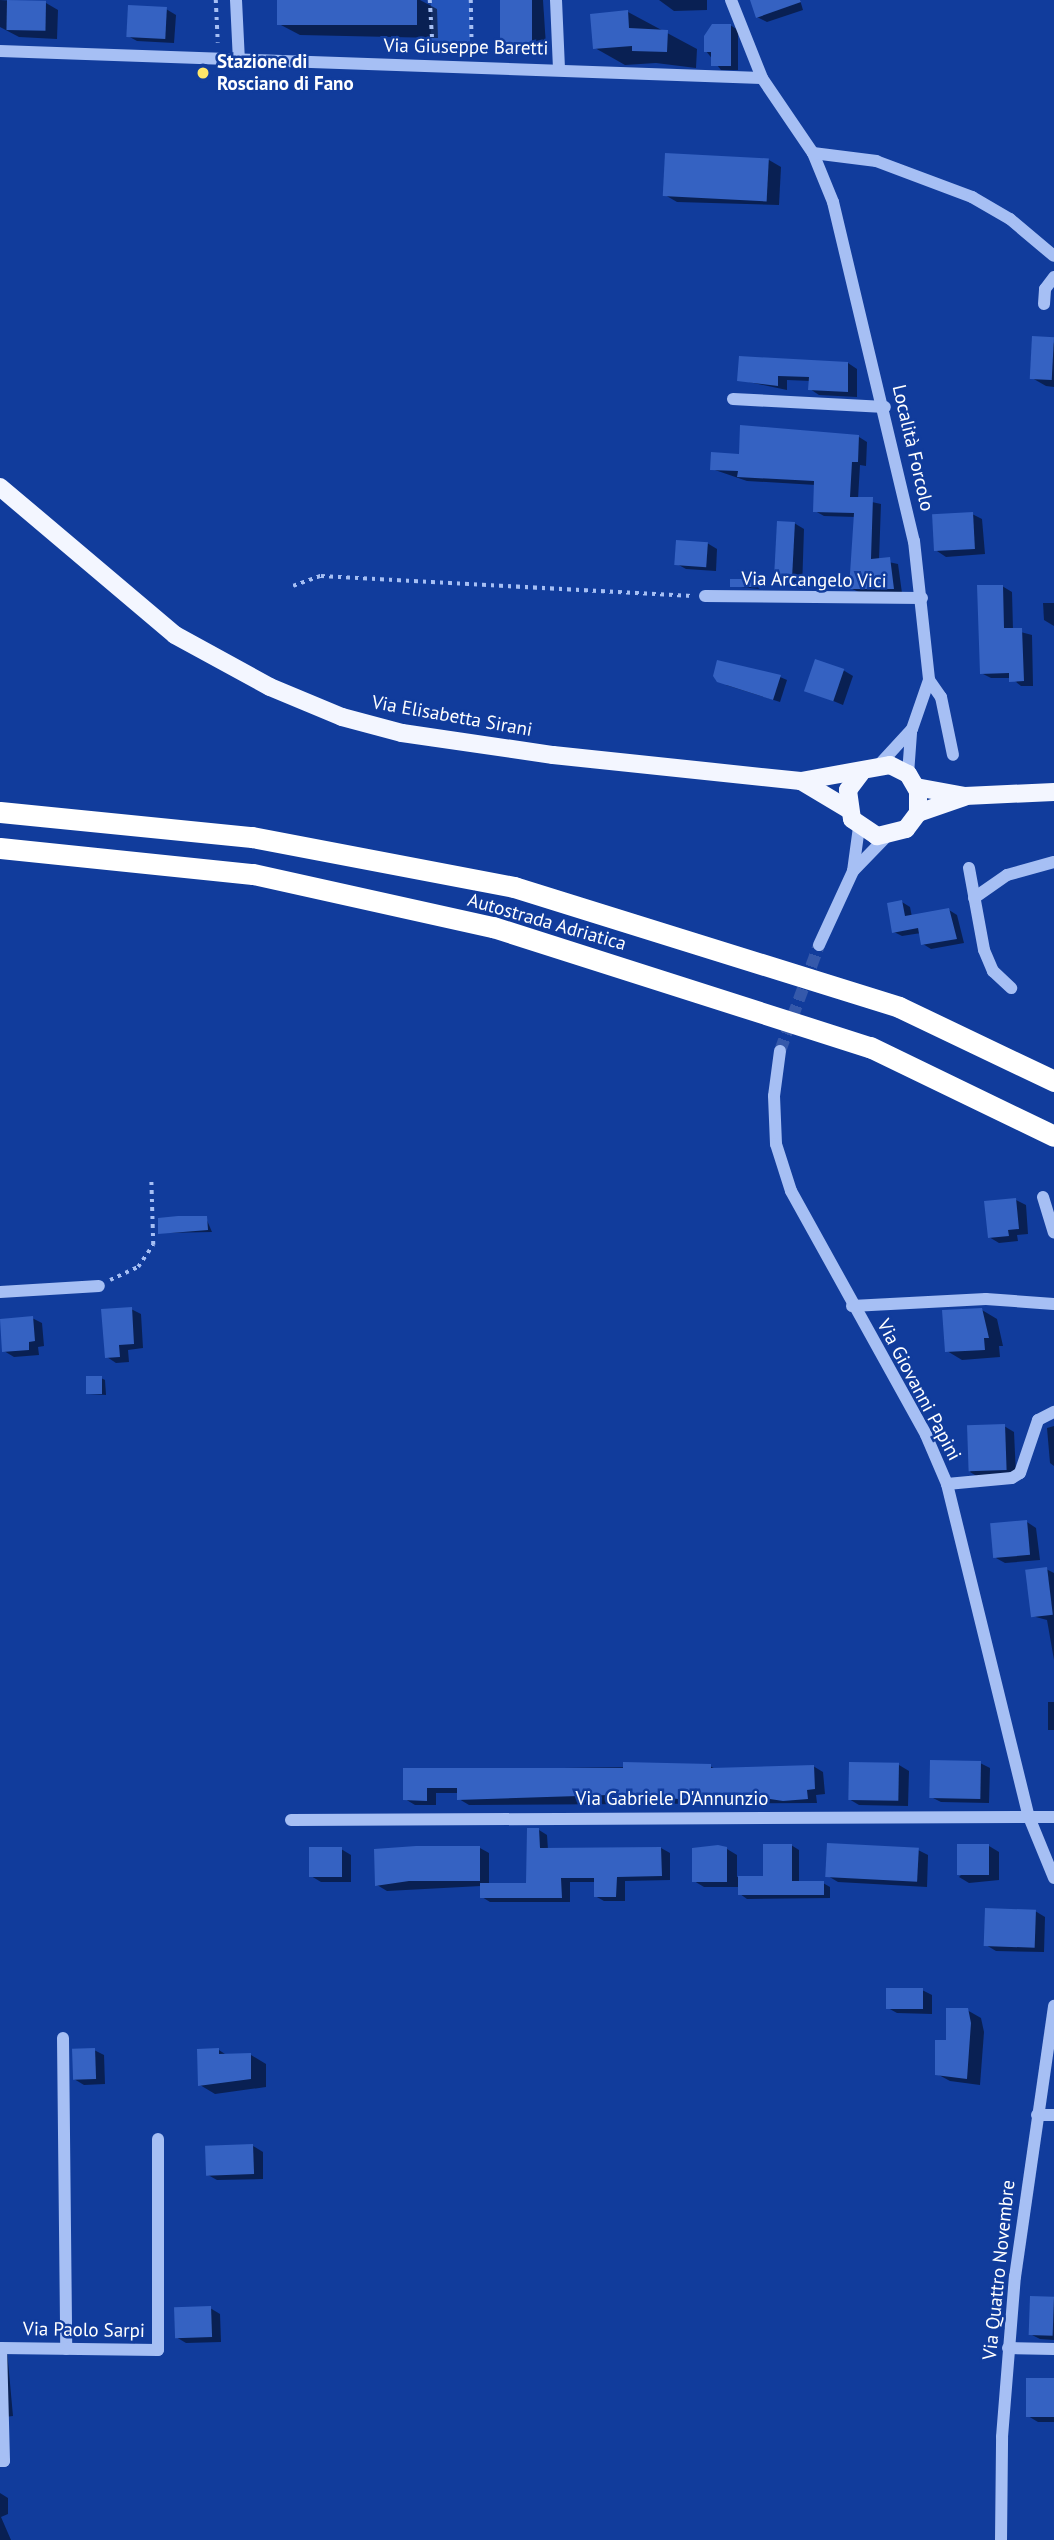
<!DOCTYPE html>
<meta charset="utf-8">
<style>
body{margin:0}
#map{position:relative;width:1054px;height:2540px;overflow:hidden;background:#113c9c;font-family:"PT Sans",sans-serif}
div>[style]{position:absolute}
.green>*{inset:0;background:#2455bb;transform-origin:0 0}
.shadow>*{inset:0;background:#0007;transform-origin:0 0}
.building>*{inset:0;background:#3562c2;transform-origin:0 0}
.minor-tunnel>*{height:12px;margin-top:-6px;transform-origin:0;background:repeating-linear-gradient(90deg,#3559ab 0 12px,transparent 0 18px)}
.path>*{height:3.5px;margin-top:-1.75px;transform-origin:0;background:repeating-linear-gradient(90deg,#a6bff4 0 3.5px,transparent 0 8.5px)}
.minor>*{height:12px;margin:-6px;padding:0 6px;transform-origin:6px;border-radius:6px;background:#a6bff4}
.major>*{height:18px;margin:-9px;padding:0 9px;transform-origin:9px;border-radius:9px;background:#f3f6ff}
.highway>*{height:21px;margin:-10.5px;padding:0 10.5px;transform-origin:10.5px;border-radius:10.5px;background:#fff}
.dots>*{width:19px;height:19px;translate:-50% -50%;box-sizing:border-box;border:4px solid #113c9c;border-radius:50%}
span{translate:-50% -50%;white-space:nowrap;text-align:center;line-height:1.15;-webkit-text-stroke:5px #113c9c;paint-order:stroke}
.street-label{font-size:19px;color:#fff}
.poi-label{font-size:19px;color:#fff;font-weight:700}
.left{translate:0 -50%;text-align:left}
</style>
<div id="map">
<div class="green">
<div style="left:431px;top:0;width:39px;height:51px"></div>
</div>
<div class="shadow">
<div style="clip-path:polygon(0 0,46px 3px,58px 10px,57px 39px,19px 37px,0 27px)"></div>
<div style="clip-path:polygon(278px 0,420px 0,437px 9px,438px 38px,300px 35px,279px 24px)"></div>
<div style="clip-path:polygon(504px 0,543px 0,546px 46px,517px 49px,508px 43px)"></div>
<div style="clip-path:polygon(659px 0,707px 0,707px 10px,674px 11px)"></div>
<div style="clip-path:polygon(752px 0,800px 0,803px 10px,767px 22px,757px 17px)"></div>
<div style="clip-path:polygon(166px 9px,176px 15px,174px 43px,137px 41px,128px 36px)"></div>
<div style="clip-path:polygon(628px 12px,697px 49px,696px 68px,656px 63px,625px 65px,595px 48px)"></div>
<div style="clip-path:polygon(730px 25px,738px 30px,738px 70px,721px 70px,706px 51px)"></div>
<div style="clip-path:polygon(666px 155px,769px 160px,781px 167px,779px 205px,677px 202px,665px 195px)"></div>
<div style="clip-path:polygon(1054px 342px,1054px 387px,1046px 386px,1032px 378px)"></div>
<div style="clip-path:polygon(848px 363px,857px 369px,857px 397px,819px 395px,810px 389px,811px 381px,787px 380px,787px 390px,739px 380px)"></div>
<div style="clip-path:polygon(859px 437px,867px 442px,866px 466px,860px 465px,858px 499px,881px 504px,879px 560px,898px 564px,902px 593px,859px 592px,850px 588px,855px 517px,824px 516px,815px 511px,816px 485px,747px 481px,712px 469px,740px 456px)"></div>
<div style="clip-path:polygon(972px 514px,982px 519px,985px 554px,946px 557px,937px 551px)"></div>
<div style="clip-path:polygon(794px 523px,804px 529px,802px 589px,777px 583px)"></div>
<div style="clip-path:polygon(707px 543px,717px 549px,716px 571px,686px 569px,677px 564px)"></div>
<div style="clip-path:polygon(755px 581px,759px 589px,732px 586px)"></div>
<div style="clip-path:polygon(1002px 586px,1012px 592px,1013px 630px,1032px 635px,1033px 686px,1021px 686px,1011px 678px,991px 678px,981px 673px)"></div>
<div style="clip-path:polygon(1043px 603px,1054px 603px,1054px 626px,1044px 620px)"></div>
<div style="clip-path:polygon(843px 670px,853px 676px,843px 705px,807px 690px)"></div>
<div style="clip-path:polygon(780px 677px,787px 680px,780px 702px,726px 685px)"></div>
<div style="clip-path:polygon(902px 902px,910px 907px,912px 917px,949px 910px,957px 915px,964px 943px,931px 949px,923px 944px,921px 933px,902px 936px,894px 932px)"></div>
<div style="clip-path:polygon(1016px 1200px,1026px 1205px,1028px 1234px,1017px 1235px,1018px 1241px,999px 1243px,989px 1237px)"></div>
<div style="clip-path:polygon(206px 1218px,212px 1232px,160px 1233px)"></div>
<div style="clip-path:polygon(131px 1309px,141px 1314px,143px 1348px,128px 1350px,129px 1362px,116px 1363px,107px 1357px)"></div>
<div style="clip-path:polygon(982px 1310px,997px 1319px,1003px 1346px,999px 1346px,1000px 1357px,962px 1360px,947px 1351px)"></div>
<div style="clip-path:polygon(32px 1318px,42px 1323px,44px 1346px,38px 1347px,39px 1355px,14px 1357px,4px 1351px)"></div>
<div style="clip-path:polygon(101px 1378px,105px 1380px,106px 1395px,89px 1394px)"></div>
<div style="clip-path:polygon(1004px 1426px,1014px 1432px,1016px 1475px,980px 1478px,970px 1472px)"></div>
<div style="clip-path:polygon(1054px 1426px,1054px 1466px,1050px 1463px,1047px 1428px)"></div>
<div style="clip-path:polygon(1027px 1522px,1036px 1528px,1040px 1560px,1005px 1563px,996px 1558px)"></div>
<div style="clip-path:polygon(1046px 1569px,1054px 1573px,1054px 1660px,1047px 1620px,1032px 1616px)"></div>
<div style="left:1048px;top:1702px;width:6px;height:28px"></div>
<div style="clip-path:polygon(980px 1763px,990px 1768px,989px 1803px,941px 1802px,931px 1797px)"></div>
<div style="clip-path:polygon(899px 1765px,909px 1771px,908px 1806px,859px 1805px,849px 1799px)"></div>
<div style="clip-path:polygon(710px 1766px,717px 1770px,813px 1766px,823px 1772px,825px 1794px,816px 1795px,817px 1803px,469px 1805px,459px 1799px,459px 1793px,436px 1793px,436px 1805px,415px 1805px,405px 1799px,405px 1770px)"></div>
<div style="clip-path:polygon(539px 1830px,547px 1835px,548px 1850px,661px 1848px,670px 1853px,670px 1880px,625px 1881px,625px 1901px,604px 1901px,595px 1896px,595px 1882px,570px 1882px,570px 1902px,490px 1902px,482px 1897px,481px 1886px,387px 1891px,377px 1885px,480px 1848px,489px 1853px,489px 1884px,528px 1884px)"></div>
<div style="clip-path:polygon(791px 1845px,799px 1850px,799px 1883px,823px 1883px,830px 1887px,830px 1898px,747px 1899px,740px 1894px,740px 1887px,704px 1887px,694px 1881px,727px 1849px,737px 1855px,737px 1877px,765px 1877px)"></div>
<div style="clip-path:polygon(989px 1846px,999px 1852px,999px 1880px,969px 1883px,959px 1877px)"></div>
<div style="clip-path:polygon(341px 1849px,351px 1855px,351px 1882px,321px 1882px,311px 1876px)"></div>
<div style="clip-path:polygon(918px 1850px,928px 1855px,927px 1887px,838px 1882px,828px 1876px)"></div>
<div style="clip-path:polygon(1035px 1911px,1045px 1917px,1044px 1952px,996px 1951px,986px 1945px)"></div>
<div style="clip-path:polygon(922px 1990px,932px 1995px,932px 2014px,897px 2013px,888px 2008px)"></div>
<div style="clip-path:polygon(967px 2010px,981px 2018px,984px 2032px,980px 2085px,950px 2081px,937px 2074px,948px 2041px)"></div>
<div style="clip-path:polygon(94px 2050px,104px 2055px,105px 2084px,84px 2085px,74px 2079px)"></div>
<div style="clip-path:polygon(219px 2050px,228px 2056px,251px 2055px,266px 2064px,266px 2087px,215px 2094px,200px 2085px)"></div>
<div style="clip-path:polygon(253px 2146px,263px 2152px,263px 2179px,217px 2180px,208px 2175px)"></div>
<div style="clip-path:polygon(1054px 2298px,1054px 2340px,1040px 2339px,1030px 2334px)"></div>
<div style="clip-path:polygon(210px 2308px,220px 2314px,221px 2342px,186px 2343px,176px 2337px)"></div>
<div style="clip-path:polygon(7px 2350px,13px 2416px,5px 2417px)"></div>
<div style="clip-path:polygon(1054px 2380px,1054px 2422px,1038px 2422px,1028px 2416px)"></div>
<div style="clip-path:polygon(0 2493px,8px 2498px,8px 2514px,1px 2517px,11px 2540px,0 2540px)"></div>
</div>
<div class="building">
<div style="left:7px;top:0;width:39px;height:30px;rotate:1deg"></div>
<div style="left:277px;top:0;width:140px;height:25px"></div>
<div style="left:500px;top:0;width:32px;height:44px"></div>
<div style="clip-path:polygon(750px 0,800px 0,801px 2px,756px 18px)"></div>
<div style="left:128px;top:5px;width:39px;height:32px;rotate:3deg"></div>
<div style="clip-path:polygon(628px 10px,629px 28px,668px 30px,667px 52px,632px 51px,632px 46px,593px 49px,590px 14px)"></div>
<div style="clip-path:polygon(712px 24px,731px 24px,731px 66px,711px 66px,711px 52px,704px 52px,704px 36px)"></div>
<div style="left:665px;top:153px;width:104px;height:43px;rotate:3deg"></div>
<div style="left:1032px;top:336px;width:22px;height:43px;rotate:3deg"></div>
<div style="clip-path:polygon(739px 356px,848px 362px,848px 392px,808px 390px,809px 377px,778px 376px,778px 386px,737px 381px)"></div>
<div style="clip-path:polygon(740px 425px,859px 435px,858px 462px,852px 462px,850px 497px,873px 497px,871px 559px,890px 557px,894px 589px,849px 589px,854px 513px,813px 512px,814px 481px,737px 477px,738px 471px,710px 470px,711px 452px,739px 454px)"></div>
<div style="left:973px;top:512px;width:37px;height:41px;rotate:87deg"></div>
<div style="left:777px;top:521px;width:18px;height:63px;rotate:3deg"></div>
<div style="left:676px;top:540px;width:32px;height:25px;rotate:4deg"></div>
<div style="left:730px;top:579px;width:25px;height:8px"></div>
<div style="clip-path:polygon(977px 585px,1003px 585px,1004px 628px,1022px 628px,1024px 681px,1009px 682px,1009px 673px,980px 674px)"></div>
<div style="left:815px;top:659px;width:31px;height:34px;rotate:19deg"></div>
<div style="clip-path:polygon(717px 660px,781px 675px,773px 700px,717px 682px,713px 676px)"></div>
<div style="clip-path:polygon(902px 900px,905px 916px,949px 908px,957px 939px,921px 945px,918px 928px,892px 933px,887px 903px)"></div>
<div style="clip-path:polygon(1016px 1198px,1019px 1229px,1008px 1230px,1009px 1236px,988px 1238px,984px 1201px)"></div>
<div style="clip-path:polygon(178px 1216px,207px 1216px,208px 1230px,158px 1234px,158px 1218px)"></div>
<div style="clip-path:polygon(132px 1307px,134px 1344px,119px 1345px,120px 1357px,105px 1358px,101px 1309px)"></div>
<div style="clip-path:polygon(982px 1308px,989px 1338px,984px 1338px,985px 1350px,945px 1352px,942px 1310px)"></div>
<div style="clip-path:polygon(33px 1316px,35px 1341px,29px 1342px,29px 1350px,2px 1352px,0 1319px)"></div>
<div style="left:102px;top:1376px;width:18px;height:16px;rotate:90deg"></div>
<div style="left:1005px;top:1424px;width:46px;height:38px;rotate:88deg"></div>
<div style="left:1027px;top:1520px;width:35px;height:37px;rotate:85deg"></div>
<div style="left:1047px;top:1567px;width:48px;height:22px;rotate:83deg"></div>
<div style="left:930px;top:1760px;width:51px;height:38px;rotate:1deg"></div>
<div style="clip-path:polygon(623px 1762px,711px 1764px,711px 1768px,814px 1765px,815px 1789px,807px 1790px,808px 1799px,783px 1801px,751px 1796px,678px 1799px,640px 1794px,457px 1800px,457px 1788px,427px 1788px,427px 1801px,403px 1800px,403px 1768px,623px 1768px)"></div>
<div style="left:849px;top:1762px;width:50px;height:38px;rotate:1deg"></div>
<div style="clip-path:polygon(527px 1828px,539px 1828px,540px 1848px,661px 1847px,662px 1876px,617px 1877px,616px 1897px,594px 1897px,594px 1878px,561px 1878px,562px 1898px,480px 1898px,480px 1883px,526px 1883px)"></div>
<div style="left:827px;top:1843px;width:92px;height:34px;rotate:3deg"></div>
<div style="clip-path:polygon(763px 1844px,792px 1844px,792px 1881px,824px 1881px,824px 1895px,738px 1895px,738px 1876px,763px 1876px)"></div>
<div style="left:989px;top:1844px;width:31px;height:32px;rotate:90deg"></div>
<div style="clip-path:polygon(718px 1845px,727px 1847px,727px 1882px,692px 1882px,692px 1848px)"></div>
<div style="clip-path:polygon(416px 1846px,480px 1846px,480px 1881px,409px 1881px,375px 1886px,374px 1849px)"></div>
<div style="left:309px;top:1847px;width:33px;height:30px"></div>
<div style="left:985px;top:1908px;width:51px;height:38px;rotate:2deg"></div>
<div style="left:886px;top:1988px;width:37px;height:21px"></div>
<div style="clip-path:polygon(946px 2008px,968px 2008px,971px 2023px,967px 2079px,935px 2075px,935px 2040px,946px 2040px)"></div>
<div style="left:95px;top:2048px;width:31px;height:23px;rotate:88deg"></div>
<div style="clip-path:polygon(219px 2048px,219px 2054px,251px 2053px,251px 2079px,198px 2086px,197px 2049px)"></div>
<div style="left:253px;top:2144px;width:30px;height:48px;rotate:88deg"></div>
<div style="left:1030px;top:2296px;width:24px;height:39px;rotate:2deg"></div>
<div style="left:211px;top:2306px;width:31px;height:37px;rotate:88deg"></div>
<div style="left:1026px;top:2378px;width:28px;height:39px"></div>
</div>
<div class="minor-tunnel">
<div style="left:780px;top:1051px;width:113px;rotate:-69.8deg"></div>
</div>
<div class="path">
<div style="left:216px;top:0;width:43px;rotate:87.3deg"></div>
<div style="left:430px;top:0;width:51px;rotate:86.6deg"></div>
<div style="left:471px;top:0;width:52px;rotate:88.9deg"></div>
<div style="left:293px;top:586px;width:30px;rotate:-20deg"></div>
<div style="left:321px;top:576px;width:372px;rotate:3.1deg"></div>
<div style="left:110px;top:1280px;width:31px;rotate:-25deg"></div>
<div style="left:138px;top:1267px;width:27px;rotate:-56deg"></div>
<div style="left:153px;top:1245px;width:67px;rotate:-91.7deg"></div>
</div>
<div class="minor">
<div style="left:236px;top:0;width:62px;rotate:87.2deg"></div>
<div style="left:556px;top:0;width:69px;rotate:87.5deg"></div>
<div style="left:731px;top:0;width:84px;rotate:68.3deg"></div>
<div style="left:762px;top:78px;width:91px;rotate:55.8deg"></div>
<div style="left:813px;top:153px;width:53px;rotate:67.8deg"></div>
<div style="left:833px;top:202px;width:349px;rotate:76.6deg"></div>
<div style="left:914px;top:541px;width:140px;rotate:83.8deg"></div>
<div style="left:929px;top:680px;width:52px;rotate:109.1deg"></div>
<div style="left:912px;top:729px;width:49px;rotate:132.5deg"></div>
<div style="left:0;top:51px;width:762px;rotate:2.03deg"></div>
<div style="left:813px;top:153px;width:64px;rotate:7.2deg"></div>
<div style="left:876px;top:161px;width:103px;rotate:20.6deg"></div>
<div style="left:972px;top:197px;width:44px;rotate:30.1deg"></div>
<div style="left:1010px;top:219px;width:57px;rotate:40.1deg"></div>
<div style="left:1044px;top:304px;width:15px;rotate:-86deg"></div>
<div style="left:1045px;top:289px;width:15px;rotate:-53deg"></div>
<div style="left:733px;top:399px;width:152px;rotate:3deg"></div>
<div style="left:705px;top:596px;width:217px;rotate:0.5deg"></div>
<div style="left:929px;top:680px;width:21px;rotate:55deg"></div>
<div style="left:941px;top:697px;width:59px;rotate:78.3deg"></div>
<div style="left:908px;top:774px;width:41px;rotate:-85.8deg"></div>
<div style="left:969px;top:868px;width:83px;rotate:79.6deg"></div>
<div style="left:984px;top:950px;width:23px;rotate:67deg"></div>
<div style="left:993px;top:971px;width:25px;rotate:43deg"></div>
<div style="left:853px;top:871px;width:49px;rotate:-45.8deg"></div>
<div style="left:974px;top:898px;width:40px;rotate:-34.9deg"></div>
<div style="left:1007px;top:875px;width:49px;rotate:-15.5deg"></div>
<div style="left:819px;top:945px;width:81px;rotate:-65.3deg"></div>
<div style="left:853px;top:871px;width:44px;rotate:-82.2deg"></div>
<div style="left:780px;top:1051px;width:45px;rotate:97.6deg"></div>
<div style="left:774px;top:1096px;width:48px;rotate:87.6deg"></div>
<div style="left:776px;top:1144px;width:49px;rotate:72.3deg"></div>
<div style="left:791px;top:1191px;width:279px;rotate:61deg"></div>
<div style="left:926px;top:1435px;width:53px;rotate:66.8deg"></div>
<div style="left:947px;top:1484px;width:343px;rotate:76.2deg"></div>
<div style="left:1029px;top:1817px;width:66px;rotate:67.7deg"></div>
<div style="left:1043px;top:1197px;width:37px;rotate:73deg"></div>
<div style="left:0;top:1292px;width:99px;rotate:-3.5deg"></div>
<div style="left:852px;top:1306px;width:134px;rotate:-3deg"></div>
<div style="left:986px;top:1299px;width:68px;rotate:4.2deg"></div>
<div style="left:947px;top:1484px;width:65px;rotate:-5.3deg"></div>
<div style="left:1012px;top:1478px;width:9px;rotate:-32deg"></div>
<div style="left:1020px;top:1473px;width:56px;rotate:-71.2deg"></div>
<div style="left:1038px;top:1420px;width:18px;rotate:-27deg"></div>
<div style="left:291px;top:1820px;width:763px;rotate:-0.23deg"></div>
<div style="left:63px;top:2038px;width:311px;rotate:89.4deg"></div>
<div style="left:1037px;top:2115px;width:17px"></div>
<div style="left:1008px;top:2348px;width:46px;rotate:1.2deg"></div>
<div style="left:0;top:2461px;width:4px"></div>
<div style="left:4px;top:2461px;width:113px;rotate:-91.5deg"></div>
<div style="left:1px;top:2348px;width:157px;rotate:0.7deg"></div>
<div style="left:158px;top:2350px;width:211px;rotate:-90deg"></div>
<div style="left:1001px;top:2540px;width:103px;rotate:-89.4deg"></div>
<div style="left:1002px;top:2437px;width:161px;rotate:-85.4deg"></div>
<div style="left:1015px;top:2277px;width:274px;rotate:-81.8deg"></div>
</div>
<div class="major">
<div style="left:0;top:487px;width:229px;rotate:40.2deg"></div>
<div style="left:175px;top:635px;width:108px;rotate:28.7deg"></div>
<div style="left:270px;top:687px;width:78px;rotate:22.6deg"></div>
<div style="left:342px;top:717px;width:62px;rotate:14.9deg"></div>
<div style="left:402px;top:733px;width:153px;rotate:8.3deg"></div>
<div style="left:553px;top:755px;width:249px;rotate:6deg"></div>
<div style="left:801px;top:781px;width:90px;rotate:-10.2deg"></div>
<div style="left:890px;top:765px;width:20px;rotate:27deg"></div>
<div style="left:908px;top:774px;width:20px;rotate:60deg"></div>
<div style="left:918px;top:791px;width:22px;rotate:90deg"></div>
<div style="left:918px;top:813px;width:20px;rotate:127deg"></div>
<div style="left:906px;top:829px;width:30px;rotate:166deg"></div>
<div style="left:877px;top:836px;width:30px;rotate:-146deg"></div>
<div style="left:852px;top:819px;width:29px;rotate:-98deg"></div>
<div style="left:848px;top:790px;width:21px;rotate:-53deg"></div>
<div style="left:801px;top:781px;width:55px;rotate:30.8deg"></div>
<div style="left:916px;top:787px;width:50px;rotate:10.4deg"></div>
<div style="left:965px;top:796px;width:89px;rotate:-2.6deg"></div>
<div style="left:918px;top:813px;width:49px;rotate:-19.2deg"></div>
</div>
<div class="highway">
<div style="left:0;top:812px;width:253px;rotate:5.7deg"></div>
<div style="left:252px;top:837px;width:267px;rotate:10.8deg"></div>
<div style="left:514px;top:887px;width:403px;rotate:17.3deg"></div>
<div style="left:899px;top:1007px;width:172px;rotate:25.5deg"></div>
<div style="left:0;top:848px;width:254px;rotate:5.9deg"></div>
<div style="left:253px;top:874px;width:246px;rotate:12.5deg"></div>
<div style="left:493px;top:927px;width:396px;rotate:17.7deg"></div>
<div style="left:870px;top:1047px;width:204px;rotate:25.8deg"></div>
</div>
<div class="dots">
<div style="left:203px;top:73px;background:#ffe769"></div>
</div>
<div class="street-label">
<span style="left:466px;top:47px;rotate:1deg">Via Giuseppe Baretti</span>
<span style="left:913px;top:448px;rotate:77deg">Località Forcolo</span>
<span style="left:814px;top:580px;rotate:1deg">Via Arcangelo Vici</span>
<span style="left:452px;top:716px;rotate:10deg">Via Elisabetta Sirani</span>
<span style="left:547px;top:922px;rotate:16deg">Autostrada Adriatica</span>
<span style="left:919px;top:1390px;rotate:62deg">Via Giovanni Papini</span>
<span style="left:672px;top:1799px">Via Gabriele D'Annunzio</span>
<span style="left:999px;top:2270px;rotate:-84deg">Via Quattro Novembre</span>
<span style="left:84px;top:2330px;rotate:1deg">Via Paolo Sarpi</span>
</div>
<div class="poi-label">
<span class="left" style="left:217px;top:73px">Stazione di<br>Rosciano di Fano</span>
</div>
</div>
